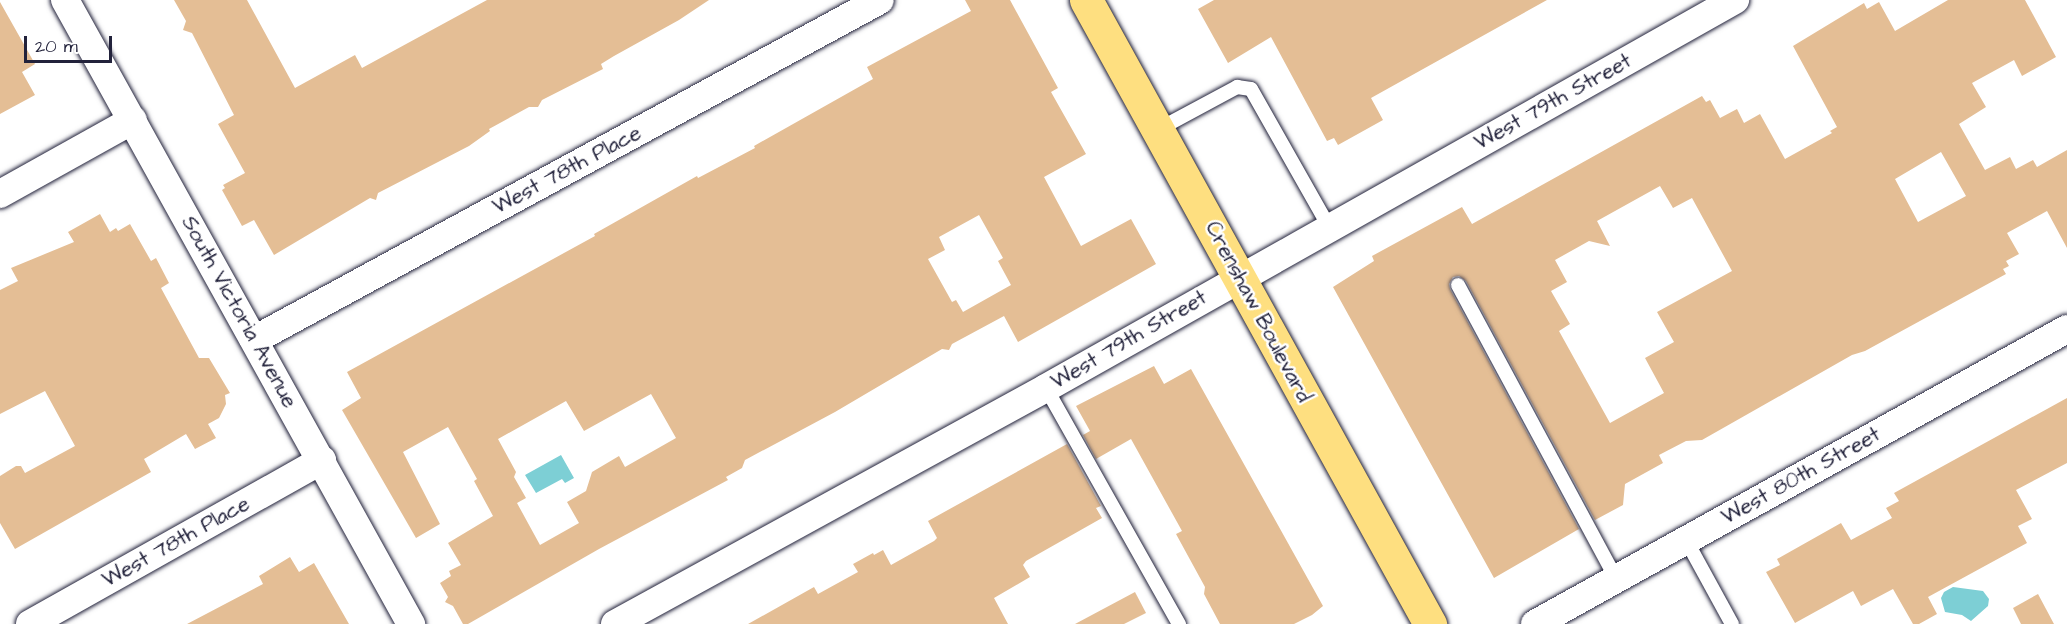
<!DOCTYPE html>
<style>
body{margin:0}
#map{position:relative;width:2067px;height:624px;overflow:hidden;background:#fff;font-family:"Architects Daughter",sans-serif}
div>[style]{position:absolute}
.water>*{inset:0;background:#7dcfd5}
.building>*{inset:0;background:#e4be95}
.roads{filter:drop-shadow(0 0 2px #22223b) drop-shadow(0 0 2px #22223b)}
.lane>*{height:14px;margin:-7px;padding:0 7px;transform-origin:7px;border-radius:7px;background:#fff}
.street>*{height:28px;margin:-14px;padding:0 14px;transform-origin:14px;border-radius:14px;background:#fff}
.primary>*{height:33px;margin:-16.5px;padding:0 16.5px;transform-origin:16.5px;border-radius:16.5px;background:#fedf80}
span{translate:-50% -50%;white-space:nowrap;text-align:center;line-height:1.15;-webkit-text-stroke:5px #fff;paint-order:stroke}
.street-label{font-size:21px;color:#22223b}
.scale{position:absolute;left:24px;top:36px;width:88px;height:27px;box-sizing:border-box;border:3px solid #22223b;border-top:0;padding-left:8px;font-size:18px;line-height:21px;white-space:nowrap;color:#22223b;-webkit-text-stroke:4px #fff;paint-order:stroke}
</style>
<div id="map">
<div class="water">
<div style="clip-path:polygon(561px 455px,574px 478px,565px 483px,562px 479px,536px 493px,525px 475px)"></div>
<div style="clip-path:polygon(1953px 587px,1983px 591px,1989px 599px,1988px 606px,1971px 621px,1962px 615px,1945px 612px,1941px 598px,1944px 592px)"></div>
</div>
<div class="building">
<div style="clip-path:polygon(174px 0,247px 0,295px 88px,355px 55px,362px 68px,487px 0,709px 0,679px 20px,614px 56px,601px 64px,603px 69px,542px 100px,538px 107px,529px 107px,489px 129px,490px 131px,469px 146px,378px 193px,376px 200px,370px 198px,274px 255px,254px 220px,242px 226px,222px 190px,225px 188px,223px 185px,245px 173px,218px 124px,234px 115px,192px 33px,183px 30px,186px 21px)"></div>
<div style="clip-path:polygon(evenodd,965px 0,1010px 0,1058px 88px,1051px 92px,1086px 154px,1044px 177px,1081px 246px,1131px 219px,1156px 264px,1018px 342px,1004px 316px,952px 344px,949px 350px,942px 349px,835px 412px,745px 460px,742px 468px,726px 477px,728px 480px,599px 549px,468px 624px,463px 624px,453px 606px,445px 602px,448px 597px,440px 583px,451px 576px,449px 571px,461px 565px,448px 543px,493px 516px,474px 481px,477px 479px,448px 427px,403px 452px,440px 524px,416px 538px,342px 410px,361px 398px,347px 372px,595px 236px,594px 234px,697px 176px,698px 178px,755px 148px,754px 146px,873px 79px,867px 67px,971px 11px,965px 0,979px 215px,1003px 258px,998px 261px,1011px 285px,963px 312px,956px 300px,952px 302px,928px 259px,945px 250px,939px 237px,979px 215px,965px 0,651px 394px,676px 438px,625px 467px,619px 456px,592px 472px,586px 491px,567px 502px,579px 523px,540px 545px,517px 503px,526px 498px,514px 477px,516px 472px,498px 439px,566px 401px,584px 431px,651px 394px)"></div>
<div style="clip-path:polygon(1214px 0,1547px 0,1371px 98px,1383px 120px,1338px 145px,1334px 138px,1327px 141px,1271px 37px,1228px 63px,1198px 9px)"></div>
<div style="clip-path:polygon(evenodd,1948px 0,2025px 0,2056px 57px,2022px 76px,2014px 60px,1972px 83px,1986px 107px,1959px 124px,1985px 170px,2010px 157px,2016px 169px,2033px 160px,2037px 167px,2067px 150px,2067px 248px,2047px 211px,2007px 233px,2019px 254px,2006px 261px,2009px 266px,2003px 269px,2006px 274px,1865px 351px,1852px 355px,1702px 440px,1686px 441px,1659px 455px,1663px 463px,1625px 484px,1623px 505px,1595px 520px,1466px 281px,1459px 276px,1453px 277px,1449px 284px,1450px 289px,1579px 529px,1494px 578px,1333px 287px,1374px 261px,1372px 256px,1462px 207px,1472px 224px,1702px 96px,1706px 102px,1710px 100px,1720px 118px,1737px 109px,1744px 123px,1760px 114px,1785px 159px,1832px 133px,1830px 131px,1837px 127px,1793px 46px,1864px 3px,1867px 9px,1879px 2px,1895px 31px,1948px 0,1941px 152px,1966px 196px,1918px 222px,1895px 179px,1941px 152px,1948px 0,1660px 186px,1673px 208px,1692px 198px,1732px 271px,1657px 312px,1674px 342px,1645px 358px,1664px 393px,1610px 423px,1559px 331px,1570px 324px,1551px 291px,1567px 282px,1555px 260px,1589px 241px,1610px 246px,1597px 221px,1660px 186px)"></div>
<div style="clip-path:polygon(0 2px,35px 64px,22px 72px,35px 95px,0 114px)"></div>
<div style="clip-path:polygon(100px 214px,110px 232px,116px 228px,118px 231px,130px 224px,151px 261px,156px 258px,169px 283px,161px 288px,199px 358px,209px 358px,230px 393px,225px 395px,226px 404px,219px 418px,208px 424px,216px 438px,195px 449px,186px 434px,144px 459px,151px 472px,15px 549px,0 523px,0 476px,16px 466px,21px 466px,25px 473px,75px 446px,45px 391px,0 414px,0 290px,18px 281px,11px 268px,74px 242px,68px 232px)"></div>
<div style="clip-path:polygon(1154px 366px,1164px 384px,1191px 369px,1323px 606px,1312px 615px,1294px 624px,1220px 624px,1204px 594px,1205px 587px,1176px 534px,1182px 531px,1131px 439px,1096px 459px,1083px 435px,1090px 431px,1076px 406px)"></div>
<div style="clip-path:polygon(2067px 398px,2067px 463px,2016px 490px,2032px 519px,2018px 526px,2027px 543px,1928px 597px,1937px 614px,1919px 624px,1913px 624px,1893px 589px,1861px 606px,1853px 591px,1795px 623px,1766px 572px,1780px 565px,1777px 559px,1841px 523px,1851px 540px,1892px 518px,1886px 508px,1899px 501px,1894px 493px)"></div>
<div style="clip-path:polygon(1067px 444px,1101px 506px,1096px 508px,1102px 518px,1026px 561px,1023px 565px,1030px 577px,994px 598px,1008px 624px,748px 624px,814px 587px,818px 594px,858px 572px,853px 564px,873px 553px,874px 555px,883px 550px,891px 565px,934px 541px,937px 538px,928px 521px)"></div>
<div style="clip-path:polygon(290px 557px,299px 572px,314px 563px,349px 624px,187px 624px,263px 584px,259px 576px)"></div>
<div style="clip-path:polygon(1135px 592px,1146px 613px,1124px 624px,1075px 624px)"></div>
<div style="clip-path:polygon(2038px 594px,2054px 624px,2021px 624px,2013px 608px)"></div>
</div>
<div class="roads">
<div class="lane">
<div style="left:1159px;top:129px;width:89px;rotate:-28.3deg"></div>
<div style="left:1237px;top:87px;width:14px;rotate:8deg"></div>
<div style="left:1251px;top:89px;width:159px;rotate:60.5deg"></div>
<div style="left:1458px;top:285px;width:334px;rotate:61.7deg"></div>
<div style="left:1046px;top:388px;width:271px;rotate:60.6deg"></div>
<div style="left:1686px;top:540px;width:96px;rotate:61.3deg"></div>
</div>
<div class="street">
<div style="left:65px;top:0;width:714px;rotate:60.99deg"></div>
<div style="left:0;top:194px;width:152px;rotate:-29.1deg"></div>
<div style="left:254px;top:340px;width:712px;rotate:-28.51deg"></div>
<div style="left:30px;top:624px;width:335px;rotate:-29.3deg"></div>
<div style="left:615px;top:624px;width:491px;rotate:-28.7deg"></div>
<div style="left:1046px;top:388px;width:791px;rotate:-29.39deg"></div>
<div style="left:1535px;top:624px;width:608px;rotate:-29.01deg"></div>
</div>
<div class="primary">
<div style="left:1086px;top:0;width:713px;rotate:61.13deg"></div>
</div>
</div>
<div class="street-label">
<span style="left:1553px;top:102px;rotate:-29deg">West 79th Street</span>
<span style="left:567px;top:170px;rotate:-28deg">West 78th Place</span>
<span style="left:239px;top:312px;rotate:61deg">South Victoria Avenue</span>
<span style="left:1258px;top:312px;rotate:62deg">Crenshaw Boulevard</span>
<span style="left:1129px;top:340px;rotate:-30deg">West 79th Street</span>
<span style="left:1801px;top:476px;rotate:-29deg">West 80th Street</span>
<span style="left:176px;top:542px;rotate:-29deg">West 78th Place</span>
</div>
<div class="scale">20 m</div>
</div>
